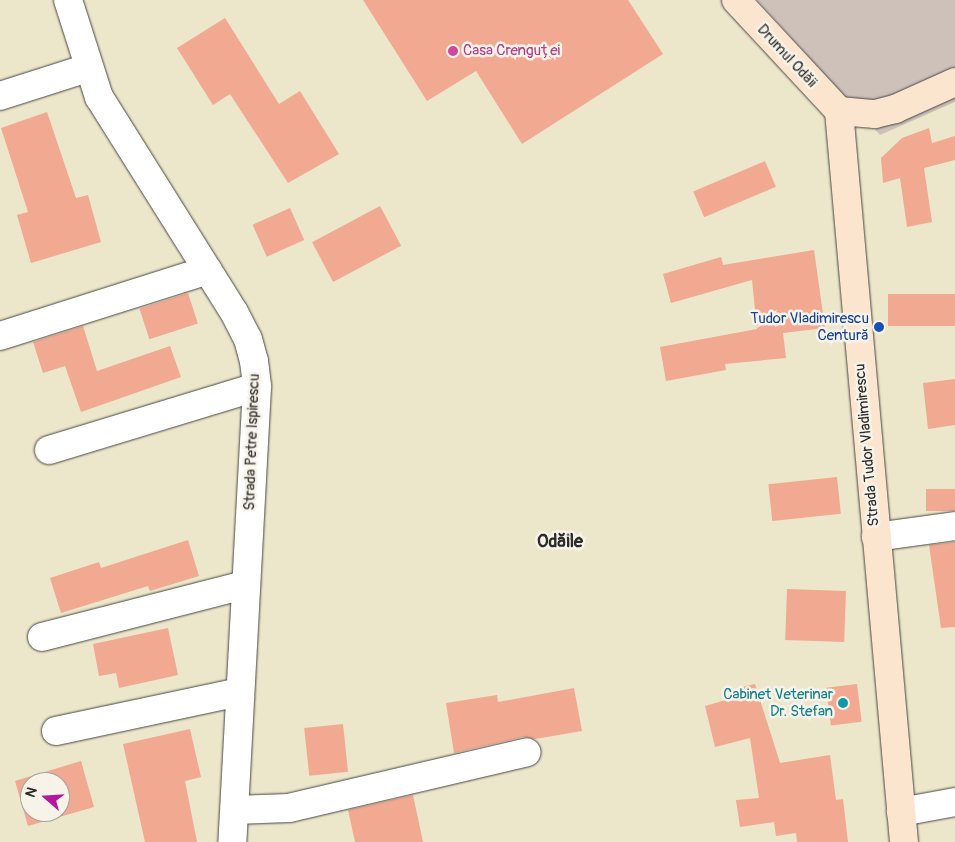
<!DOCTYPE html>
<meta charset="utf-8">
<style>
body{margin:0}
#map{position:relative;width:955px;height:842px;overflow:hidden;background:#ece6ca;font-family:Pangolin,sans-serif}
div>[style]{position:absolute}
.industrial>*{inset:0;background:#cec1ba}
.building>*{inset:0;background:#f1a992;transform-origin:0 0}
.roads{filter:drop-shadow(0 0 1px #484743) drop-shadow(0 0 1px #484743)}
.street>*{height:28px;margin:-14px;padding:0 14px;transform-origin:14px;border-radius:14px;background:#fff}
.secondary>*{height:28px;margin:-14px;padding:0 14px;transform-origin:14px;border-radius:14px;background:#fbe5cf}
.dots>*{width:14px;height:14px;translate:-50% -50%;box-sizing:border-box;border:2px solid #f7f3e8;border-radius:50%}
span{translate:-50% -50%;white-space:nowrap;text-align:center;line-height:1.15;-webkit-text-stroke:5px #f7f3e8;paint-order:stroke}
.hotel-label{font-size:15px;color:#b23c85}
.left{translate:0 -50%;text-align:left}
.street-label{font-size:15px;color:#2b2b2b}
.transit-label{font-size:15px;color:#164399}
.right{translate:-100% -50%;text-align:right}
.culture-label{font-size:15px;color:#0d838f}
.quarter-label{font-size:18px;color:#2b2b2b;font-weight:700}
.north{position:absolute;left:20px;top:772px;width:50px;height:50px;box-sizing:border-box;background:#f7f3e8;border:1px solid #a5a39c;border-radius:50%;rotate:289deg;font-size:14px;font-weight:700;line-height:20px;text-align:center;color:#2b2b2b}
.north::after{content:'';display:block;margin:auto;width:18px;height:22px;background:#b5179e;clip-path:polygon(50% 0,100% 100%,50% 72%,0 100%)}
</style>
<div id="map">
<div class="industrial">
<div style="clip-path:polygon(757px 0,955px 0,955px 102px,880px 135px)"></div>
</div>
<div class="building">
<div style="clip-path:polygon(363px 0,628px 0,663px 54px,522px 144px,476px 71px,427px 101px)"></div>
<div style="clip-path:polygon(225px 18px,279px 104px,300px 91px,339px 154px,288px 183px,230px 94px,213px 105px,177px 48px)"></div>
<div style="clip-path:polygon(47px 112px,76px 198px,88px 195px,101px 242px,31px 263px,17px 215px,28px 212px,1px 128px)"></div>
<div style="clip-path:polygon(929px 128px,932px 143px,955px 136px,955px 160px,924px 168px,932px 222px,907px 227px,900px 178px,883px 183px,881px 158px,902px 138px)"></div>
<div style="left:765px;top:161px;width:28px;height:78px;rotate:67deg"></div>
<div style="left:380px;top:206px;width:45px;height:77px;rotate:62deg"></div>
<div style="left:290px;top:208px;width:35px;height:41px;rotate:66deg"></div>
<div style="clip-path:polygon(814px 250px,825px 328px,783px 333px,786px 358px,725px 364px,726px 370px,666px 381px,660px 347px,757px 329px,752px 280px,671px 303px,663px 274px,721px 257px,723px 265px)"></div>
<div style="left:188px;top:293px;width:32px;height:51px;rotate:72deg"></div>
<div style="left:955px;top:294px;width:32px;height:67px;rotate:90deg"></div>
<div style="clip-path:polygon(83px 326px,97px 371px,170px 346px,181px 377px,81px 412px,65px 366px,43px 373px,33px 342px)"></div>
<div style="clip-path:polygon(955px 379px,955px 425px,928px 429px,923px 383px)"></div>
<div style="left:837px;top:477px;width:37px;height:69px;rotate:84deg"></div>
<div style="left:955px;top:489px;width:22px;height:29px;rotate:90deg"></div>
<div style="clip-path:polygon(188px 540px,199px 576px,150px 591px,148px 586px,61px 613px,50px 578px,99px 562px,101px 568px)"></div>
<div style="clip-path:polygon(955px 542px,955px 627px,941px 628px,929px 545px)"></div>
<div style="left:787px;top:589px;width:59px;height:51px;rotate:2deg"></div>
<div style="clip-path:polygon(168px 628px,178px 675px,119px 688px,116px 673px,99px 676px,93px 644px)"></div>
<div style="clip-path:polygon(755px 684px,780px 763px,830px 755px,836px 800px,843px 799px,848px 842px,797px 842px,796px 833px,776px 836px,774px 822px,740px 827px,736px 800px,759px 798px,750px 738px,715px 747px,705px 706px,743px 695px,742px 687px)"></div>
<div style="left:857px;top:684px;width:38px;height:31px;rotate:83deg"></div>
<div style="clip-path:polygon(574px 688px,582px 731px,535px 739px,523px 737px,454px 753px,446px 703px,497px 695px,498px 702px)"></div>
<div style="left:343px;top:724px;width:48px;height:39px;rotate:84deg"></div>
<div style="clip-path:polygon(190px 729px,201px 777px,185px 781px,197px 842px,145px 842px,123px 744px)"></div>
<div style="clip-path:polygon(evenodd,81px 761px,94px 807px,28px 826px,15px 781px,81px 761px,30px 782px,60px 782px,60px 812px,30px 812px,30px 782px)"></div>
<div style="clip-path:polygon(413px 795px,423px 842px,355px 842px,348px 810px)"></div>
</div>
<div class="roads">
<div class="street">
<div style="left:68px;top:0;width:102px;rotate:72.3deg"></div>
<div style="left:99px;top:97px;width:254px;rotate:57.9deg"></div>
<div style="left:234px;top:312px;width:30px;rotate:63deg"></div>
<div style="left:248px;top:339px;width:23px;rotate:75deg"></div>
<div style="left:254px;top:361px;width:26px;rotate:83deg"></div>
<div style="left:257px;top:387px;width:456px;rotate:93.1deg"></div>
<div style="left:0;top:96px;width:92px;rotate:-17.7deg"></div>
<div style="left:0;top:336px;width:218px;rotate:-17.6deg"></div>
<div style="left:49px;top:450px;width:217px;rotate:-16.9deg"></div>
<div style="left:876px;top:537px;width:80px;rotate:-7.9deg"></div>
<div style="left:42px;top:637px;width:210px;rotate:-14.4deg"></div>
<div style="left:56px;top:731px;width:187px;rotate:-12deg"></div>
<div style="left:235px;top:810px;width:54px;rotate:-2.1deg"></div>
<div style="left:289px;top:808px;width:244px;rotate:-13.2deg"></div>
<div style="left:901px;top:812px;width:55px;rotate:-10.5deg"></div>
</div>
<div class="secondary">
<div style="left:736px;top:0;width:151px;rotate:47.1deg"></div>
<div style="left:839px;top:111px;width:734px;rotate:84.92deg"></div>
<div style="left:839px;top:111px;width:36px;rotate:5deg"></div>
<div style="left:875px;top:114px;width:21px;rotate:-14deg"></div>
<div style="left:895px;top:109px;width:66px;rotate:-24.2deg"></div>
</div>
</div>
<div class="dots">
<div style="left:453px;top:51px;background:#d1479c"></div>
<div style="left:879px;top:327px;background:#1a4fb4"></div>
<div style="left:843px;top:703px;background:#0f9aa8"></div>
</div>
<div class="hotel-label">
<span class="left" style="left:463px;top:51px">Casa Crenguței</span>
</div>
<div class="street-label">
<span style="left:787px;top:56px;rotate:47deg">Drumul Odăii</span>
<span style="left:252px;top:442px;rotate:-88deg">Strada Petre Ispirescu</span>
<span style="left:867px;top:445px;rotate:-95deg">Strada Tudor Vladimirescu</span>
</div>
<div class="transit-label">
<span class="right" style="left:869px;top:327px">Tudor Vladimirescu<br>Centură</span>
</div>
<div class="culture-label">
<span class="right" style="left:833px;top:703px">Cabinet Veterinar<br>Dr. Stefan</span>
</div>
<div class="quarter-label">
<span style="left:560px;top:542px">Odăile</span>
</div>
<div class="north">N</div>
</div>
